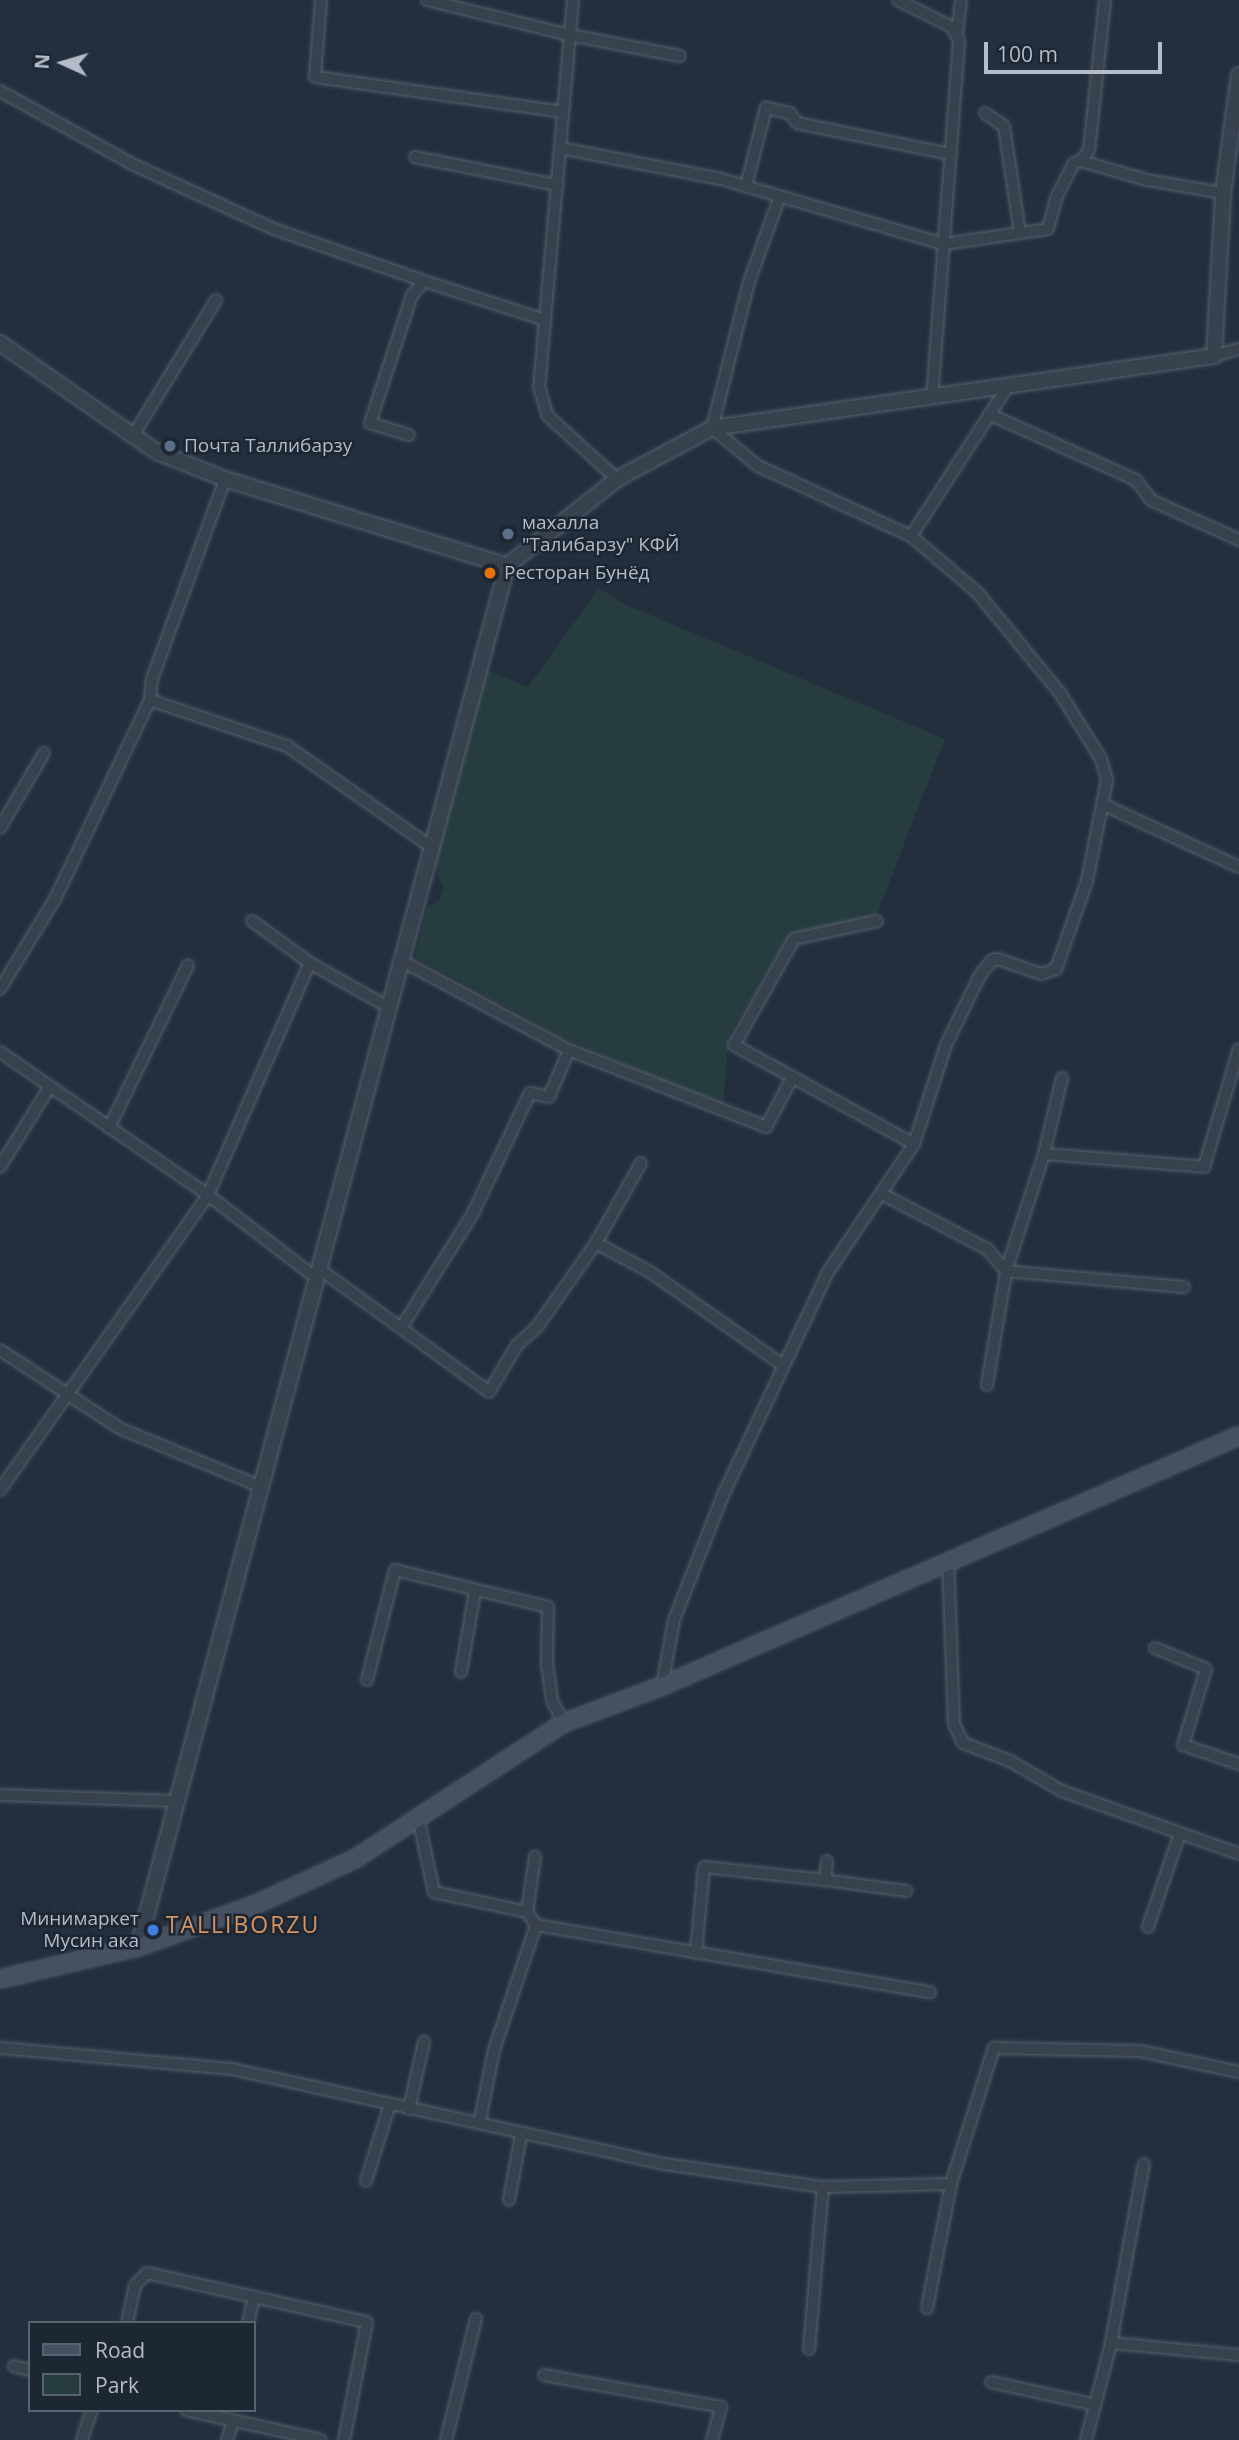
<!DOCTYPE html>
<meta charset="utf-8">
<style>
body{margin:0}
#map{position:relative;width:1239px;height:2440px;overflow:hidden;background:#242f3e;font-family:"Open Sans",sans-serif}
div>[style]{position:absolute}
.green>*{inset:0;background:#263c3f}
.roads{filter:drop-shadow(0 0 2px #565f6c) drop-shadow(0 0 2px #565f6c)}
.minor>*{height:10px;margin:-5px;padding:0 5px;transform-origin:5px;border-radius:5px;background:#38414e}
.tertiary>*{height:14px;margin:-7px;padding:0 7px;transform-origin:7px;border-radius:7px;background:#38414e}
.secondary>*{height:16px;margin:-8px;padding:0 8px;transform-origin:8px;border-radius:8px;background:#465061}
.dots>*{width:19px;height:19px;translate:-50% -50%;box-sizing:border-box;border:4px solid #1d2633;border-radius:50%}
span{translate:-50% -50%;white-space:nowrap;text-align:center;line-height:1.15;-webkit-text-stroke:5px #1d2633;paint-order:stroke}
.poi-label{font-size:19px;color:#b4bcc9}
.left{translate:0 -50%;text-align:left}
.right{translate:-100% -50%;text-align:right}
.quarter-label{font-size:23px;color:#d59563;letter-spacing:2px}
.legend{position:absolute;left:28px;top:2321px;width:228px;height:91px;box-sizing:border-box;background:#1d2633;border:2px solid #59626f;margin:0;padding:9px 12px;list-style:none;font-size:21px;color:#b4bcc9}
.legend li{display:flex;align-items:center;gap:14px;height:35px}
.legend b{width:35px;border:2px solid #59626f}
.north{position:absolute;left:28px;top:28px;width:70px;height:70px;-webkit-text-stroke:5px #1d2633;paint-order:stroke;rotate:274deg;font-size:19px;font-weight:700;line-height:28px;text-align:center;color:#b4bcc9}
.north::after{content:'';display:block;margin:auto;width:24px;height:32px;background:#b4bcc9;clip-path:polygon(50% 0,100% 100%,50% 72%,0 100%)}
.scale{position:absolute;left:984px;top:42px;width:178px;height:32px;box-sizing:border-box;border:4px solid #b4bcc9;border-top:0;padding-left:9px;font-size:21px;line-height:24px;white-space:nowrap;color:#b4bcc9;-webkit-text-stroke:5px #1d2633;paint-order:stroke}
</style>
<div id="map">
<div class="green">
<div style="clip-path:polygon(599px 588px,622px 603px,945px 739px,876px 916px,790px 935px,729px 1035px,723px 1107px,561px 1037px,415px 957px,427px 908px,440px 899px,444px 888px,434px 864px,487px 670px,528px 687px)"></div>
</div>
<div class="roads">
<div class="minor">
<div style="left:321px;top:0;width:77px;rotate:94.5deg"></div>
<div style="left:315px;top:77px;width:250px;rotate:8deg"></div>
<div style="left:427px;top:0;width:147px;rotate:13.8deg"></div>
<div style="left:570px;top:35px;width:112px;rotate:10.8deg"></div>
<div style="left:573px;top:0;width:388px;rotate:95deg"></div>
<div style="left:539px;top:387px;width:30px;rotate:73deg"></div>
<div style="left:548px;top:416px;width:93px;rotate:42.4deg"></div>
<div style="left:898px;top:0;width:60px;rotate:26.6deg"></div>
<div style="left:952px;top:27px;width:16px;rotate:63deg"></div>
<div style="left:959px;top:41px;width:356px;rotate:94.3deg"></div>
<div style="left:957px;top:33px;width:33px;rotate:-83deg"></div>
<div style="left:0;top:91px;width:153px;rotate:28.9deg"></div>
<div style="left:134px;top:165px;width:154px;rotate:24.6deg"></div>
<div style="left:274px;top:229px;width:159px;rotate:19.1deg"></div>
<div style="left:560px;top:148px;width:164px;rotate:10.9deg"></div>
<div style="left:721px;top:179px;width:232px;rotate:16.3deg"></div>
<div style="left:944px;top:244px;width:77px;rotate:-8.2deg"></div>
<div style="left:1020px;top:233px;width:108px;rotate:-98.5deg"></div>
<div style="left:1004px;top:126px;width:23px;rotate:-146deg"></div>
<div style="left:415px;top:157px;width:145px;rotate:11.2deg"></div>
<div style="left:1081px;top:161px;width:14px;rotate:-54deg"></div>
<div style="left:1089px;top:150px;width:151px;rotate:-83.9deg"></div>
<div style="left:746px;top:186px;width:81px;rotate:-75.6deg"></div>
<div style="left:766px;top:108px;width:25px;rotate:12deg"></div>
<div style="left:790px;top:113px;width:12px;rotate:55deg"></div>
<div style="left:797px;top:123px;width:157px;rotate:11.4deg"></div>
<div style="left:780px;top:196px;width:91px;rotate:109.8deg"></div>
<div style="left:749px;top:282px;width:151px;rotate:104.2deg"></div>
<div style="left:712px;top:428px;width:60px;rotate:39.6deg"></div>
<div style="left:758px;top:466px;width:168px;rotate:24.6deg"></div>
<div style="left:1020px;top:233px;width:28px;rotate:-8deg"></div>
<div style="left:1048px;top:229px;width:34px;rotate:-75deg"></div>
<div style="left:1057px;top:196px;width:37px;rotate:-63deg"></div>
<div style="left:1074px;top:163px;width:7px;rotate:-16deg"></div>
<div style="left:1081px;top:161px;width:69px;rotate:16.1deg"></div>
<div style="left:1147px;top:180px;width:77px;rotate:9.7deg"></div>
<div style="left:1214px;top:356px;width:26px;rotate:-16deg"></div>
<div style="left:989px;top:414px;width:161px;rotate:24.2deg"></div>
<div style="left:1136px;top:480px;width:25px;rotate:53deg"></div>
<div style="left:1151px;top:500px;width:97px;rotate:24.4deg"></div>
<div style="left:134px;top:434px;width:157px;rotate:-58.5deg"></div>
<div style="left:409px;top:435px;width:41px;rotate:-162.9deg"></div>
<div style="left:370px;top:423px;width:135px;rotate:-71.8deg"></div>
<div style="left:412px;top:295px;width:18px;rotate:-49deg"></div>
<div style="left:424px;top:281px;width:127px;rotate:17.9deg"></div>
<div style="left:150px;top:700px;width:145px;rotate:18.6deg"></div>
<div style="left:287px;top:746px;width:174px;rotate:35deg"></div>
<div style="left:1104px;top:805px;width:149px;rotate:24.7deg"></div>
<div style="left:0;top:828px;width:87px;rotate:-59.6deg"></div>
<div style="left:252px;top:921px;width:72px;rotate:35.9deg"></div>
<div style="left:877px;top:921px;width:85px;rotate:167.8deg"></div>
<div style="left:794px;top:939px;width:122px;rotate:119.5deg"></div>
<div style="left:734px;top:1045px;width:205px;rotate:28.8deg"></div>
<div style="left:402px;top:961px;width:189px;rotate:28.1deg"></div>
<div style="left:0;top:989px;width:105px;rotate:-58.6deg"></div>
<div style="left:55px;top:899px;width:221px;rotate:-64.5deg"></div>
<div style="left:150px;top:700px;width:21px;rotate:-85deg"></div>
<div style="left:152px;top:679px;width:213px;rotate:-69.9deg"></div>
<div style="left:0;top:1052px;width:252px;rotate:34.5deg"></div>
<div style="left:208px;top:1195px;width:136px;rotate:37.5deg"></div>
<div style="left:109px;top:1128px;width:181px;rotate:-64.1deg"></div>
<div style="left:1044px;top:1154px;width:78px;rotate:-76.7deg"></div>
<div style="left:641px;top:1163px;width:92px;rotate:119.4deg"></div>
<div style="left:596px;top:1243px;width:61px;rotate:28.2deg"></div>
<div style="left:650px;top:1272px;width:162px;rotate:35deg"></div>
<div style="left:0;top:1167px;width:93px;rotate:-58.2deg"></div>
<div style="left:882px;top:1194px;width:119px;rotate:27.6deg"></div>
<div style="left:987px;top:1249px;width:29px;rotate:49deg"></div>
<div style="left:318px;top:1268px;width:211px;rotate:35.9deg"></div>
<div style="left:489px;top:1392px;width:55px;rotate:-59.2deg"></div>
<div style="left:517px;top:1345px;width:27px;rotate:-42deg"></div>
<div style="left:537px;top:1327px;width:103px;rotate:-54.9deg"></div>
<div style="left:1184px;top:1287px;width:179px;rotate:-174.9deg"></div>
<div style="left:1006px;top:1271px;width:123px;rotate:-72deg"></div>
<div style="left:1044px;top:1154px;width:161px;rotate:4.6deg"></div>
<div style="left:1204px;top:1167px;width:123px;rotate:-73.5deg"></div>
<div style="left:401px;top:1328px;width:136px;rotate:-57.9deg"></div>
<div style="left:473px;top:1213px;width:133px;rotate:-64.6deg"></div>
<div style="left:530px;top:1093px;width:19px;rotate:12deg"></div>
<div style="left:549px;top:1097px;width:51px;rotate:-66.9deg"></div>
<div style="left:569px;top:1050px;width:212px;rotate:21.3deg"></div>
<div style="left:766px;top:1127px;width:55px;rotate:-62deg"></div>
<div style="left:0;top:1350px;width:142px;rotate:33.2deg"></div>
<div style="left:119px;top:1428px;width:152px;rotate:22.5deg"></div>
<div style="left:987px;top:1385px;width:114px;rotate:-80.4deg"></div>
<div style="left:0;top:1490px;width:361px;rotate:-54.8deg"></div>
<div style="left:208px;top:1195px;width:253px;rotate:-66.3deg"></div>
<div style="left:310px;top:963px;width:92px;rotate:29.4deg"></div>
<div style="left:948px;top:1560px;width:164px;rotate:87.9deg"></div>
<div style="left:954px;top:1724px;width:21px;rotate:65deg"></div>
<div style="left:963px;top:1743px;width:50px;rotate:21deg"></div>
<div style="left:1010px;top:1761px;width:60px;rotate:30deg"></div>
<div style="left:1062px;top:1791px;width:188px;rotate:19.6deg"></div>
<div style="left:1155px;top:1648px;width:55px;rotate:22.4deg"></div>
<div style="left:1206px;top:1669px;width:79px;rotate:106.8deg"></div>
<div style="left:1183px;top:1745px;width:59px;rotate:18.7deg"></div>
<div style="left:461px;top:1672px;width:81px;rotate:-80.1deg"></div>
<div style="left:367px;top:1680px;width:114px;rotate:-75.7deg"></div>
<div style="left:395px;top:1570px;width:157px;rotate:13.6deg"></div>
<div style="left:548px;top:1607px;width:57px;rotate:91deg"></div>
<div style="left:547px;top:1664px;width:37px;rotate:82deg"></div>
<div style="left:552px;top:1701px;width:25px;rotate:61deg"></div>
<div style="left:662px;top:1686px;width:67px;rotate:-79.7deg"></div>
<div style="left:674px;top:1620px;width:134px;rotate:-68.6deg"></div>
<div style="left:723px;top:1495px;width:246px;rotate:-64.8deg"></div>
<div style="left:828px;top:1272px;width:154px;rotate:-56.1deg"></div>
<div style="left:914px;top:1144px;width:104px;rotate:-72.1deg"></div>
<div style="left:946px;top:1045px;width:78px;rotate:-64.1deg"></div>
<div style="left:980px;top:975px;width:19px;rotate:-51deg"></div>
<div style="left:992px;top:960px;width:6px;rotate:-9deg"></div>
<div style="left:998px;top:959px;width:46px;rotate:19.2deg"></div>
<div style="left:1041px;top:974px;width:16px;rotate:-18deg"></div>
<div style="left:1056px;top:969px;width:93px;rotate:-70.6deg"></div>
<div style="left:1087px;top:881px;width:103px;rotate:-78.8deg"></div>
<div style="left:1107px;top:780px;width:22px;rotate:-106deg"></div>
<div style="left:1101px;top:759px;width:78px;rotate:-121.8deg"></div>
<div style="left:1060px;top:693px;width:129px;rotate:-129.4deg"></div>
<div style="left:978px;top:593px;width:88px;rotate:-139.6deg"></div>
<div style="left:911px;top:536px;width:179px;rotate:-57.1deg"></div>
<div style="left:0;top:1795px;width:176px;rotate:2deg"></div>
<div style="left:418px;top:1817px;width:77px;rotate:78deg"></div>
<div style="left:434px;top:1892px;width:95px;rotate:12.1deg"></div>
<div style="left:527px;top:1912px;width:16px;rotate:55deg"></div>
<div style="left:536px;top:1925px;width:400px;rotate:9.7deg"></div>
<div style="left:825px;top:1880px;width:82px;rotate:7.7deg"></div>
<div style="left:527px;top:1912px;width:56px;rotate:-81.7deg"></div>
<div style="left:1148px;top:1927px;width:99px;rotate:-71.2deg"></div>
<div style="left:696px;top:1953px;width:86px;rotate:-84.7deg"></div>
<div style="left:704px;top:1867px;width:122px;rotate:6.1deg"></div>
<div style="left:825px;top:1880px;width:19px;rotate:-84deg"></div>
<div style="left:0;top:2048px;width:233px;rotate:5.2deg"></div>
<div style="left:232px;top:2069px;width:443px;rotate:12.4deg"></div>
<div style="left:665px;top:2164px;width:160px;rotate:8.3deg"></div>
<div style="left:823px;top:2187px;width:128px;rotate:-1.3deg"></div>
<div style="left:951px;top:2184px;width:143px;rotate:-72.5deg"></div>
<div style="left:994px;top:2048px;width:146px;rotate:1.2deg"></div>
<div style="left:1140px;top:2051px;width:101px;rotate:12deg"></div>
<div style="left:409px;top:2109px;width:69px;rotate:-77.4deg"></div>
<div style="left:480px;top:2120px;width:71px;rotate:-78.7deg"></div>
<div style="left:494px;top:2050px;width:132px;rotate:-71.4deg"></div>
<div style="left:366px;top:2181px;width:81px;rotate:-72.7deg"></div>
<div style="left:509px;top:2200px;width:66px;rotate:-79.5deg"></div>
<div style="left:927px;top:2308px;width:126px;rotate:-79deg"></div>
<div style="left:127px;top:2323px;width:39px;rotate:-78deg"></div>
<div style="left:135px;top:2285px;width:17px;rotate:-45deg"></div>
<div style="left:147px;top:2273px;width:225px;rotate:12.6deg"></div>
<div style="left:367px;top:2322px;width:120px;rotate:101deg"></div>
<div style="left:248px;top:2323px;width:27px;rotate:-77deg"></div>
<div style="left:1111px;top:2343px;width:129px;rotate:5.4deg"></div>
<div style="left:809px;top:2349px;width:163px;rotate:-85.1deg"></div>
<div style="left:14px;top:2366px;width:16px;rotate:14deg"></div>
<div style="left:544px;top:2375px;width:180px;rotate:10.2deg"></div>
<div style="left:721px;top:2407px;width:34px;rotate:105deg"></div>
<div style="left:991px;top:2382px;width:107px;rotate:12.4deg"></div>
<div style="left:186px;top:2410px;width:138px;rotate:12.5deg"></div>
<div style="left:82px;top:2440px;width:32px;rotate:-72deg"></div>
<div style="left:227px;top:2440px;width:20px;rotate:-72deg"></div>
<div style="left:446px;top:2440px;width:125px;rotate:-76.1deg"></div>
<div style="left:1086px;top:2440px;width:100px;rotate:-75.5deg"></div>
<div style="left:1111px;top:2343px;width:182px;rotate:-79.6deg"></div>
</div>
<div class="tertiary">
<div style="left:0;top:343px;width:191px;rotate:34.8deg"></div>
<div style="left:157px;top:452px;width:73px;rotate:21.7deg"></div>
<div style="left:225px;top:479px;width:295px;rotate:17.1deg"></div>
<div style="left:138px;top:1947px;width:1429px;rotate:-75.04deg"></div>
<div style="left:507px;top:566px;width:140px;rotate:-38.3deg"></div>
<div style="left:617px;top:479px;width:108px;rotate:-28.2deg"></div>
<div style="left:712px;top:428px;width:507px;rotate:-8.16deg"></div>
<div style="left:1214px;top:356px;width:163px;rotate:-86.8deg"></div>
<div style="left:1223px;top:193px;width:119px;rotate:-82.3deg"></div>
</div>
<div class="secondary">
<div style="left:0;top:1979px;width:142px;rotate:-13.1deg"></div>
<div style="left:138px;top:1947px;width:127px;rotate:-19.9deg"></div>
<div style="left:257px;top:1904px;width:108px;rotate:-24.7deg"></div>
<div style="left:355px;top:1859px;width:249px;rotate:-33.1deg"></div>
<div style="left:564px;top:1723px;width:105px;rotate:-20.7deg"></div>
<div style="left:662px;top:1686px;width:629px;rotate:-23.43deg"></div>
</div>
</div>
<div class="dots">
<div style="left:170px;top:446px;background:#5c6f8a"></div>
<div style="left:508px;top:534px;background:#5c6f8a"></div>
<div style="left:490px;top:573px;background:#e8710a"></div>
<div style="left:153px;top:1930px;background:#3f7fe0"></div>
</div>
<div class="poi-label">
<span class="left" style="left:184px;top:446px">Почта Таллибарзу</span>
<span class="left" style="left:522px;top:534px">махалла<br>"Талибарзу" КФЙ</span>
<span class="left" style="left:504px;top:573px">Ресторан Бунёд</span>
<span class="right" style="left:139px;top:1930px">Минимаркет<br>Мусин ака</span>
</div>
<div class="quarter-label">
<span style="left:243px;top:1924px">TALLIBORZU</span>
</div>
<ul class="legend">
<li><b style="height:9px;background:#465061"></b>Road</li>
<li><b style="height:19px;background:#263c3f"></b>Park</li>
</ul>
<div class="north">N</div>
<div class="scale">100 m</div>
</div>
